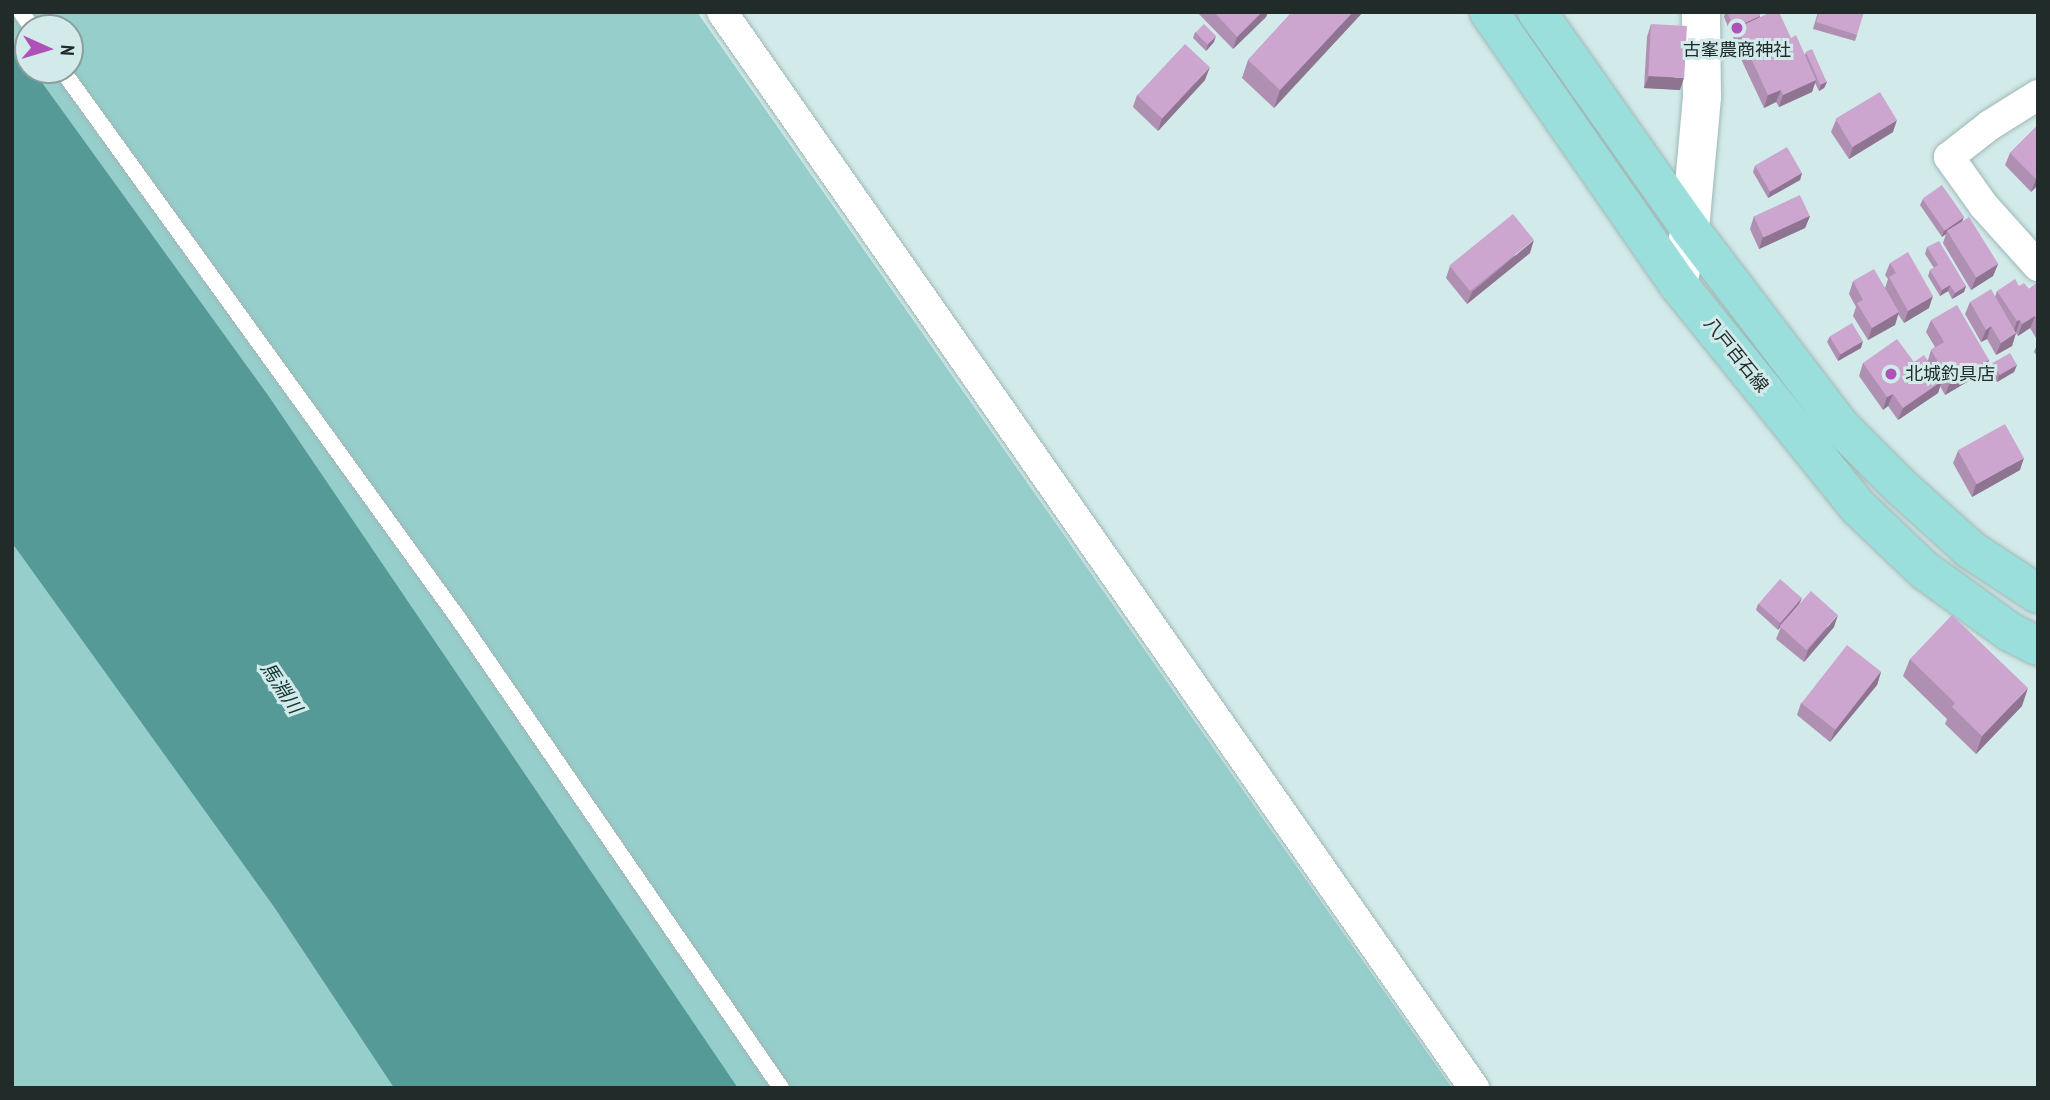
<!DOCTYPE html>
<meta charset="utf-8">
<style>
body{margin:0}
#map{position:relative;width:2050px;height:1100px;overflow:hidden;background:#d2ebea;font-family:"PT Sans Narrow","Noto Sans JP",sans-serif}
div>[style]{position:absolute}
.green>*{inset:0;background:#96cecb}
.water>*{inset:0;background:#559a97}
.roads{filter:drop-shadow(0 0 2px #9fb7b5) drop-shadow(0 0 2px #9fb7b5)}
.service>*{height:16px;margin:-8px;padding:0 8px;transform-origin:8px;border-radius:8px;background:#fff}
.minor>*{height:30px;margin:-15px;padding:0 15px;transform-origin:15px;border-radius:15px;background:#fff}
.tertiary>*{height:38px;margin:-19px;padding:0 19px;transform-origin:19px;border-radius:19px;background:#fff}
.primary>*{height:38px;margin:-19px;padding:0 19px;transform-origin:19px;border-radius:19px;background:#9adfdc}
.wall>*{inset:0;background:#af8fb2}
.shaded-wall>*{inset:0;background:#8f7491}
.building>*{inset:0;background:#cca6cf;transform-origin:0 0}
.dots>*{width:19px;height:19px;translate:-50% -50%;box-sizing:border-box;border:4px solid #d2ebea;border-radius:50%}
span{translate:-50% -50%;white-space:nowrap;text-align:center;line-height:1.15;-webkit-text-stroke:6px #d2ebea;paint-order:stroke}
.poi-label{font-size:18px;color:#212b2a}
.left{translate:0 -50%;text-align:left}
.street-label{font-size:18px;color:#212b2a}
.water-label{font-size:19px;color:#113433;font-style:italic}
.frame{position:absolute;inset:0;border:14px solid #212b2a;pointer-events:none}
.north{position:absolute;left:14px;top:14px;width:70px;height:70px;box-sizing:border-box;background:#d2ebea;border:2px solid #8b9e9d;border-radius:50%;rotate:94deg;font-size:19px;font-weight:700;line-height:28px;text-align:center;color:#212b2a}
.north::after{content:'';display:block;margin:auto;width:24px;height:32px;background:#b051ba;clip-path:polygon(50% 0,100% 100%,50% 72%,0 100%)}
</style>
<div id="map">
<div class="green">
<div style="clip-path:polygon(12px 12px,697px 12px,1452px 1088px,738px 1088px,268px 395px,33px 70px,70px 70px,70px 28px,28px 28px,28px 63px,12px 41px)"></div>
<div style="clip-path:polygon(12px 543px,274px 907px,394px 1088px,12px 1088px)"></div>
</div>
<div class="water">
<div style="clip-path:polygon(12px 41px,28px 63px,28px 70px,33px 70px,268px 395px,738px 1088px,394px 1088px,274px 907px,12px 543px)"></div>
</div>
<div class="roads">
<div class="service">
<div style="left:21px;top:12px;width:19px;rotate:55deg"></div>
<div style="left:62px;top:70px;width:676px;rotate:54.15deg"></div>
<div style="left:458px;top:618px;width:570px;rotate:55.5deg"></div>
</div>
<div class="minor">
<div style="left:722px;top:12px;width:1313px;rotate:55.05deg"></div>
<div style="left:2038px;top:95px;width:57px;rotate:148deg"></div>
<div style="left:1990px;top:125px;width:52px;rotate:142deg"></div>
<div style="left:1949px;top:157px;width:60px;rotate:54.5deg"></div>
<div style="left:1984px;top:206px;width:81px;rotate:48deg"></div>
</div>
<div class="tertiary">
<div style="left:1678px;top:284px;width:56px;rotate:-77.7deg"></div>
<div style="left:1690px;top:229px;width:133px;rotate:-84.8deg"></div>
<div style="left:1702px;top:97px;width:85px;rotate:-90.7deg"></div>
</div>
<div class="primary">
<div style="left:1489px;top:12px;width:331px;rotate:55.2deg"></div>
<div style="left:1678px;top:284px;width:288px;rotate:51.1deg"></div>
<div style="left:1859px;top:508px;width:90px;rotate:43.6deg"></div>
<div style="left:1924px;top:570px;width:106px;rotate:35.8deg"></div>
<div style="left:2010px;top:632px;width:31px;rotate:27deg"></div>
<div style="left:1537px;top:12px;width:266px;rotate:54.8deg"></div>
<div style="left:1690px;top:229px;width:249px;rotate:52.7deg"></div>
<div style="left:1841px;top:427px;width:85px;rotate:45deg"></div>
<div style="left:1901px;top:487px;width:94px;rotate:42deg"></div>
<div style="left:1971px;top:550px;width:80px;rotate:33.3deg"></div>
</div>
</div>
<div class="wall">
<div style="clip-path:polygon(1197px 12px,1268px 12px,1266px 17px,1233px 49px)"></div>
<div style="clip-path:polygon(1292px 12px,1363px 12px,1274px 108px,1242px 78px,1248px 60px)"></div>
<div style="clip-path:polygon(1725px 12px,1759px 12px,1760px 17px,1791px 38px,1805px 55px,1806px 52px,1827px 82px,1824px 88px,1819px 91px,1815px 83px,1812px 92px,1779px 107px,1776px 102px,1764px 108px,1732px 40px,1735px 33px,1731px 34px,1724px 17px)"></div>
<div style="clip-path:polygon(1818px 12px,1857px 35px,1855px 41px,1813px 29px)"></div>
<div style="clip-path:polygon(1651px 24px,1680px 90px,1644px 88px,1647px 37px)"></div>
<div style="clip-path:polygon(1195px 32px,1214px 42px,1206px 51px,1193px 38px)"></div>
<div style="clip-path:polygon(1205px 80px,1158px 131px,1133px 107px,1137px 95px)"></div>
<div style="clip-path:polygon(1836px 120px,1893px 132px,1849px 159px,1831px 132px)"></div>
<div style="clip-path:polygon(2038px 125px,2038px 185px,2031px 192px,2005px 165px,2010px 153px)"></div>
<div style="clip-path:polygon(1755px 166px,1802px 173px,1800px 180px,1768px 198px,1753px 172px)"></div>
<div style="clip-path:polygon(1923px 199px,1962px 221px,1998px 264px,1993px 276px,1971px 290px,1943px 243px,1946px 234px,1942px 237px,1920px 205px)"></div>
<div style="clip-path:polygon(1754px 216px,1810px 216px,1805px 228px,1759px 249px,1750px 229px)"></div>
<div style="clip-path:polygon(1927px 247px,1966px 286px,1964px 292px,1952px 299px,1948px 291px,1940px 296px,1928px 276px,1930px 270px,1934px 268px,1925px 254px)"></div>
<div style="clip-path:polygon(1530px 253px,1467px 304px,1446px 278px,1450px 266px)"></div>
<div style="clip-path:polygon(1890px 263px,1929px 308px,1904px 323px,1898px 314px,1895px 325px,1868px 340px,1853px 316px,1856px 307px,1849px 294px,1853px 281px,1885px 288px,1888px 279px,1885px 275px)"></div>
<div style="clip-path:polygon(2037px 283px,2038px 337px,2036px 338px,2030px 328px,2018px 336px,2016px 333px,2012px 346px,1996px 355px,1987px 339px,1981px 342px,1965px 314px,1970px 302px,1995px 297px,1997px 291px,2019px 286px,2029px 289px)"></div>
<div style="clip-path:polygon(1931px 320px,1989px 360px,1984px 372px,1945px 395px,1940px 386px,1938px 393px,1898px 420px,1888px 406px,1883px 410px,1859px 376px,1863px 363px,1914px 362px,1928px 360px,1931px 350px,1935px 347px,1926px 332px)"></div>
<div style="clip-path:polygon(1830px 336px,1861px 348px,1838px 361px,1827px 342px)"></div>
<div style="clip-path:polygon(2038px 342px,2038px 357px,2034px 352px)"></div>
<div style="clip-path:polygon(1993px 363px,2017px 365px,2014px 372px,1997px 382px,1990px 370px)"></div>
<div style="clip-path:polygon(1958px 451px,2020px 470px,1972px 497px,1953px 463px)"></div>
<div style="clip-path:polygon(1802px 598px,1799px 604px,1778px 630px,1756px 610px,1758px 604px)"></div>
<div style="clip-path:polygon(1781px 627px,1834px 627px,1804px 662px,1776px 639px)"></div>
<div style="clip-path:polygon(1910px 659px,2022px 706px,1976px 754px,1945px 724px,1947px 719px,1903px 676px)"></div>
<div style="clip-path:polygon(1881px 672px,1877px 685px,1830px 742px,1797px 715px,1801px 703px)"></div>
</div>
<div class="shaded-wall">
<div style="clip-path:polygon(1262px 12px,1268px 12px,1266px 17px,1233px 49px,1237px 37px)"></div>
<div style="clip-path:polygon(1353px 12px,1363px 12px,1274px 108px,1280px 90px)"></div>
<div style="clip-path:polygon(1760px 16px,1758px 22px,1737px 28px,1735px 33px,1731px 34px,1734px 28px)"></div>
<div style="clip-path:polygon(1216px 36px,1214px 42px,1206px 51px,1208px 44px)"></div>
<div style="clip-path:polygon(1210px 67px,1205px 80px,1158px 131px,1162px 118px)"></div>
<div style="clip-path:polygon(1649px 76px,1684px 78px,1680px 90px,1644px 88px)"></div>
<div style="clip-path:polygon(1816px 80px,1812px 92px,1779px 107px,1783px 95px)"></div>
<div style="clip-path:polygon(1827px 82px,1824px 88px,1819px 91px,1821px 84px)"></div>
<div style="clip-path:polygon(1781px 90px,1776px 102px,1764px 108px,1768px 95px)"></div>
<div style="clip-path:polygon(1897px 120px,1893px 132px,1849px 159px,1853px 147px)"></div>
<div style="clip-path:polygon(1802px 173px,1800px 180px,1768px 198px,1770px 192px)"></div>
<div style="clip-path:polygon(2038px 177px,2038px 185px,2031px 192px,2036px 179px)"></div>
<div style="clip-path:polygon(1810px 216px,1805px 228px,1759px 249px,1763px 237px)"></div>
<div style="clip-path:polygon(1964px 217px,1961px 224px,1947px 231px,1946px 234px,1942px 237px,1944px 230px)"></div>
<div style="clip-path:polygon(1534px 240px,1530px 253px,1467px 304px,1472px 292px)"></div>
<div style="clip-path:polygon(1998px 264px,1993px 276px,1971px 290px,1976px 278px)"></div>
<div style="clip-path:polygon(1950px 285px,1948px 291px,1940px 296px,1942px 290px)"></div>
<div style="clip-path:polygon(1966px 286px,1964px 292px,1952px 299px,1955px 293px)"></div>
<div style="clip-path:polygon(1933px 296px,1929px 308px,1904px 323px,1908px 311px)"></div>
<div style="clip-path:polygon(1899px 312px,1895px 325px,1868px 340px,1872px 328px)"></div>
<div style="clip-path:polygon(2035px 316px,2030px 328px,2018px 336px,2022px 324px)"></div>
<div style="clip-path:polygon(2020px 320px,2016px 332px,2013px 334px,2017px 321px)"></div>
<div style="clip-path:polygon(1991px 326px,1987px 339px,1981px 342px,1986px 330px)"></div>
<div style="clip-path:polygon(2016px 333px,2012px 346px,1996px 355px,2001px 343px)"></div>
<div style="clip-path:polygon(1863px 341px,1861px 348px,1838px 361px,1840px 354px)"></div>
<div style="clip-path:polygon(1989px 360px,1984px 372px,1945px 395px,1950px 382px)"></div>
<div style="clip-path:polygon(2017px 365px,2014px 372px,1997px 382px,1999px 375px)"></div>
<div style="clip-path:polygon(1942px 381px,1938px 393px,1898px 420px,1903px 408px)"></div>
<div style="clip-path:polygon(1893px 394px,1888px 406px,1883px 410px,1887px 397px)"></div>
<div style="clip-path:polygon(2024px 458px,2020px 470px,1972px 497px,1976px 484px)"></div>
<div style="clip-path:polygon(1802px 598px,1799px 604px,1778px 630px,1780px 623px)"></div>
<div style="clip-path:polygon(1838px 615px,1834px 627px,1804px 662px,1808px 650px)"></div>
<div style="clip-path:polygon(1881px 672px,1877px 685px,1830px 742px,1835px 730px)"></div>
<div style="clip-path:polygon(2028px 688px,2022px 706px,1976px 754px,1982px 736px)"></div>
</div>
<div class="building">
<div style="clip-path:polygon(1214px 12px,1262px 12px,1237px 37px)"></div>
<div style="clip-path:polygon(1292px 12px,1353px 12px,1280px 90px,1248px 60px)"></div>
<div style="clip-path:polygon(1727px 12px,1759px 12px,1760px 16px,1734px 28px)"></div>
<div style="clip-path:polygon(1771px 12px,1779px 12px,1791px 38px,1796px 35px,1816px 80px,1783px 95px,1781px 90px,1768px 95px,1737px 28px)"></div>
<div style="clip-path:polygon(1819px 12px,1864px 12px,1857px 35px,1816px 22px)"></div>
<div style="left:1204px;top:24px;width:17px;height:12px;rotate:45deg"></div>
<div style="left:1651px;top:24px;width:36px;height:52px;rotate:3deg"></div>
<div style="left:1185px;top:44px;width:34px;height:70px;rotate:43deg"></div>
<div style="left:1812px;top:49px;width:36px;height:7px;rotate:66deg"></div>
<div style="left:1880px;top:92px;width:33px;height:52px;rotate:59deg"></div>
<div style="clip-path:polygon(2038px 125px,2038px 177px,2036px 179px,2010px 153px)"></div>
<div style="left:1787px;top:147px;width:30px;height:37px;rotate:60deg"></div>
<div style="left:1942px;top:185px;width:39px;height:24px;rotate:55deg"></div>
<div style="left:1800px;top:195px;width:23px;height:51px;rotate:65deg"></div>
<div style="left:1513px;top:214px;width:33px;height:82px;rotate:51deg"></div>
<div style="left:1969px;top:217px;width:55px;height:26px;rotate:58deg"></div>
<div style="clip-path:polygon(1939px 241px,1966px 286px,1955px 293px,1950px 285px,1942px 290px,1930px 270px,1938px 265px,1927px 247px)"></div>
<div style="clip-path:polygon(1908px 252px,1933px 296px,1908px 311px,1889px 277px,1896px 273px,1890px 263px)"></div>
<div style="clip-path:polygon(1874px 269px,1899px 312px,1872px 328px,1857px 303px,1863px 300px,1853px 281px)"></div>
<div style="clip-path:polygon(2015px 279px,2019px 286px,2024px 283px,2029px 289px,2038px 283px,2038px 321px,2035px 316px,2022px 324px,2020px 320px,2017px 321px,1997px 291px)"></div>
<div style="clip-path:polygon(1991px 289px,2016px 333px,2001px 343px,1991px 326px,1986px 330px,1970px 302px)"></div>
<div style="clip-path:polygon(1957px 305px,1989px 360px,1950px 382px,1931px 350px,1944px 342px,1931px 320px)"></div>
<div style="left:1852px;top:323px;width:21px;height:26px;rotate:59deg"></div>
<div style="clip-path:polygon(1897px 339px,1914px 362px,1924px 355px,1942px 381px,1903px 408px,1893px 394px,1887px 397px,1863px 363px)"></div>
<div style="left:2010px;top:353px;width:14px;height:20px;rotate:60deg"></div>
<div style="left:2005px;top:424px;width:39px;height:54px;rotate:61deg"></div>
<div style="left:1780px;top:579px;width:29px;height:33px;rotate:41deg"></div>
<div style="left:1811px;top:591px;width:36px;height:47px;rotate:42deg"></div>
<div style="clip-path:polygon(1952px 615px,2028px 688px,1982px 736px,1952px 707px,1955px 703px,1910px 659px)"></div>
<div style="left:1847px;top:645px;width:43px;height:74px;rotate:38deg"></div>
</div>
<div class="dots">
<div style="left:1737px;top:28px;background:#b051ba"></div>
<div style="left:1891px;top:374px;background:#b051ba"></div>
</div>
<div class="poi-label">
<span style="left:1737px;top:50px">古峯農商神社</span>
<span class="left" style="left:1905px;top:374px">北城釣具店</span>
</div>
<div class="street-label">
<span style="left:1736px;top:355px;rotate:51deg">八戸百石線</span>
</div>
<div class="water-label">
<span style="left:281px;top:688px;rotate:56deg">馬淵川</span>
</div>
<div class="frame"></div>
<div class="north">N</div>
</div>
